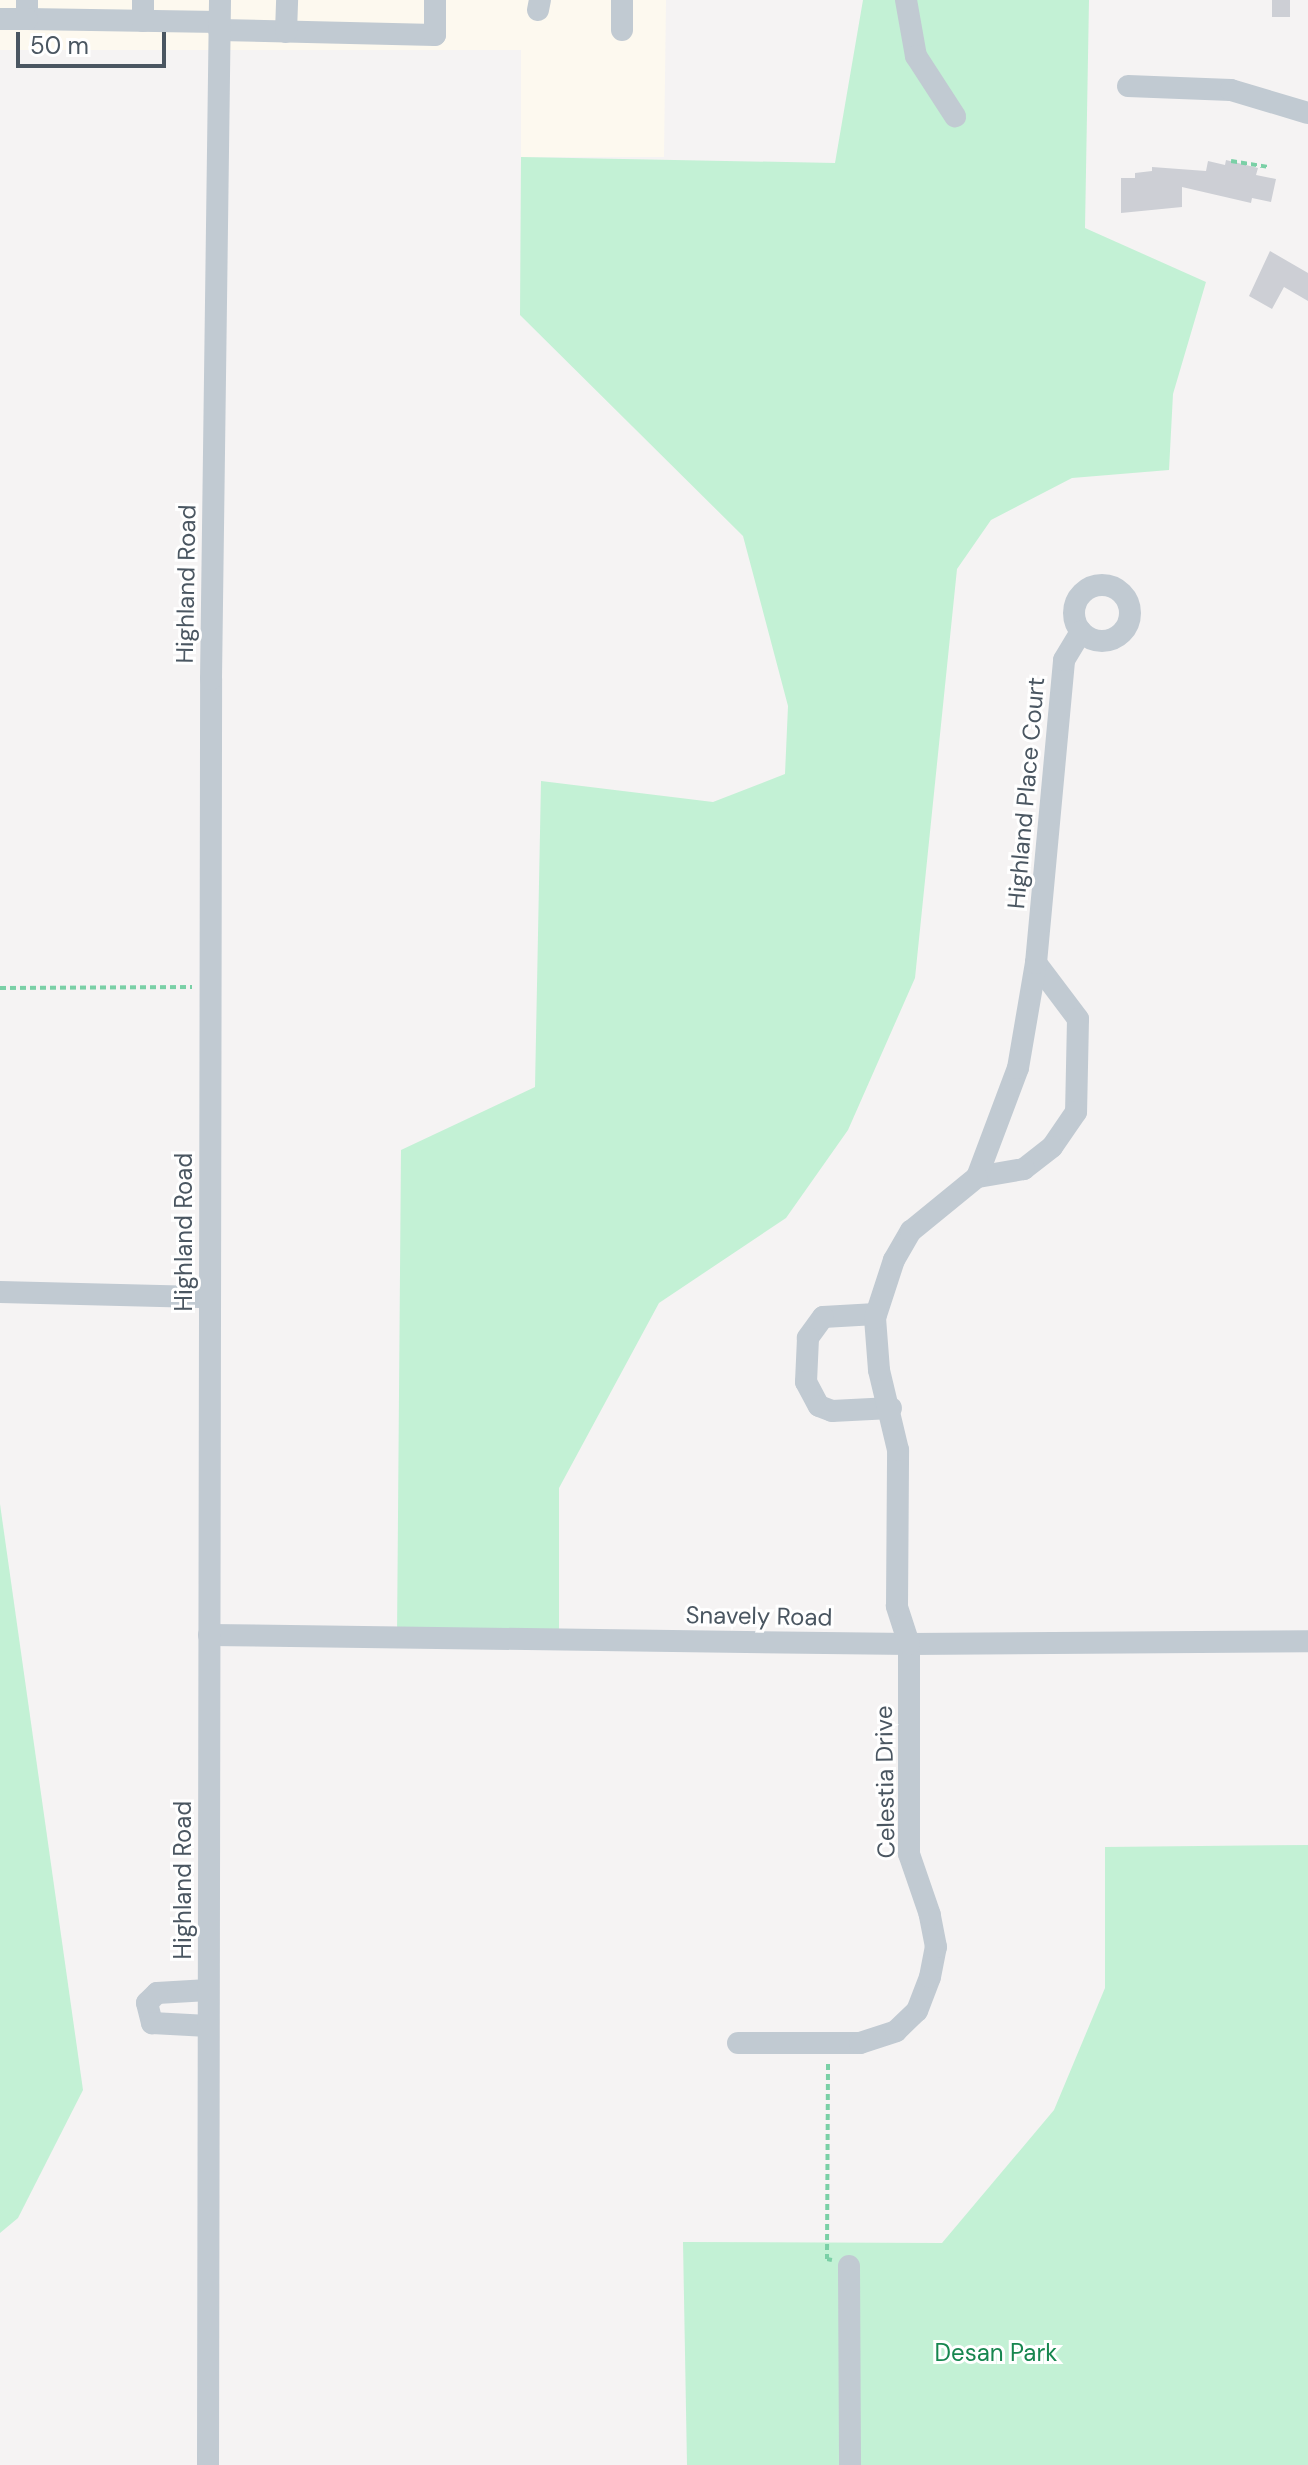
<!DOCTYPE html>
<style>
body{margin:0}
#map{position:relative;width:1308px;height:2465px;overflow:hidden;background:#f5f3f3;font-family:"DM Sans",sans-serif}
div>[style]{position:absolute}
.commercial>*{inset:0;background:#fdf9ef}
.green>*{inset:0;background:#c3f1d5}
.building>*{inset:0;background:#cdcfd5;transform-origin:0 0}
.path>*{height:4px;margin-top:-2px;transform-origin:0;background:repeating-linear-gradient(90deg,#7ad0a6 0 6px,transparent 0 10px)}
.minor>*{height:22px;margin:-11px;padding:0 11px;transform-origin:11px;border-radius:11px;background:#c1cad2}
.minor>.ring{margin:-11px;padding:0;box-sizing:content-box;background:none;border:22px solid #c1cad2;border-radius:50%}
span{translate:-50% -50%;white-space:nowrap;text-align:center;line-height:1.15;-webkit-text-stroke:6px #fff;paint-order:stroke}
.street-label{font-size:24px;color:#4a5661}
.park-label{font-size:24px;color:#17864f}
.scale{position:absolute;left:16px;top:32px;width:150px;height:36px;box-sizing:border-box;border:4px solid #4a5661;border-top:0;padding-left:10px;font-size:24px;line-height:28px;white-space:nowrap;color:#4a5661;-webkit-text-stroke:6px #fff;paint-order:stroke}
</style>
<div id="map">
<div class="commercial">
<div style="clip-path:polygon(0 0,666px 0,664px 157px,521px 157px,521px 50px,0 50px)"></div>
</div>
<div class="green">
<div style="clip-path:polygon(863px 0,1089px 0,1085px 228px,1206px 282px,1173px 394px,1169px 470px,1072px 478px,991px 520px,957px 569px,915px 978px,848px 1130px,786px 1218px,659px 1303px,559px 1488px,559px 1639px,397px 1637px,401px 1150px,535px 1087px,541px 781px,713px 802px,785px 774px,788px 706px,743px 536px,520px 315px,521px 157px,835px 163px)"></div>
<div style="clip-path:polygon(0 1504px,83px 2090px,18px 2218px,0 2233px)"></div>
<div style="clip-path:polygon(1308px 1845px,1308px 2465px,687px 2465px,683px 2242px,942px 2243px,1054px 2110px,1105px 1988px,1105px 1847px)"></div>
</div>
<div class="building">
<div style="left:1272px;top:0;width:18px;height:17px"></div>
<div style="clip-path:polygon(1226px 160px,1258px 168px,1256px 175px,1276px 179px,1271px 202px,1252px 198px,1251px 203px,1182px 187px,1182px 207px,1121px 213px,1121px 178px,1135px 178px,1135px 173px,1152px 171px,1152px 167px,1206px 171px,1208px 161px,1225px 165px)"></div>
<div style="clip-path:polygon(1270px 251px,1308px 273px,1308px 301px,1284px 287px,1272px 309px,1249px 296px)"></div>
</div>
<div class="path">
<div style="left:1231px;top:161px;width:39px;rotate:9deg"></div>
<div style="left:0;top:988px;width:192px;rotate:-0.3deg"></div>
<div style="left:828px;top:2064px;width:195px;rotate:90.3deg"></div>
<div style="left:827px;top:2259px;width:5px;rotate:11deg"></div>
</div>
<div class="minor">
<div style="left:27px;top:0;width:19px;rotate:90deg"></div>
<div style="left:27px;top:19px;width:192px;rotate:0.9deg"></div>
<div style="left:622px;top:0;width:30px;rotate:90deg"></div>
<div style="left:906px;top:0;width:57px;rotate:79.9deg"></div>
<div style="left:916px;top:56px;width:72px;rotate:57deg"></div>
<div style="left:538px;top:10px;width:10px;rotate:-79deg"></div>
<div style="left:0;top:19px;width:27px"></div>
<div style="left:143px;top:21px;width:21px;rotate:-90deg"></div>
<div style="left:219px;top:30px;width:216px;rotate:1.3deg"></div>
<div style="left:435px;top:35px;width:35px;rotate:-90deg"></div>
<div style="left:286px;top:32px;width:32px;rotate:-88deg"></div>
<div style="left:1128px;top:86px;width:103px;rotate:2.2deg"></div>
<div style="left:1231px;top:90px;width:80px;rotate:16.6deg"></div>
<div class="ring" style="left:1074px;top:585px;width:34px;height:34px"></div>
<div style="left:1036px;top:963px;width:70px;rotate:53.1deg"></div>
<div style="left:1078px;top:1019px;width:93px;rotate:91.2deg"></div>
<div style="left:1076px;top:1112px;width:42px;rotate:124.4deg"></div>
<div style="left:1052px;top:1147px;width:36px;rotate:142deg"></div>
<div style="left:1024px;top:1169px;width:48px;rotate:170.3deg"></div>
<div style="left:977px;top:1177px;width:116px;rotate:-69.4deg"></div>
<div style="left:1018px;top:1068px;width:107px;rotate:-80.3deg"></div>
<div style="left:1036px;top:963px;width:304px;rotate:-84.7deg"></div>
<div style="left:1064px;top:660px;width:33px;rotate:-59deg"></div>
<div style="left:0;top:1292px;width:210px;rotate:1.4deg"></div>
<div style="left:876px;top:1314px;width:53px;rotate:176.8deg"></div>
<div style="left:823px;top:1317px;width:26px;rotate:126deg"></div>
<div style="left:808px;top:1338px;width:44px;rotate:92.6deg"></div>
<div style="left:806px;top:1382px;width:27px;rotate:62deg"></div>
<div style="left:819px;top:1406px;width:14px;rotate:21deg"></div>
<div style="left:832px;top:1411px;width:59px;rotate:-2.9deg"></div>
<div style="left:209px;top:1635px;width:700px;rotate:0.74deg"></div>
<div style="left:909px;top:1644px;width:399px;rotate:-0.4deg"></div>
<div style="left:208px;top:1990px;width:51px;rotate:176.6deg"></div>
<div style="left:157px;top:1993px;width:14px;rotate:135deg"></div>
<div style="left:147px;top:2003px;width:21px;rotate:76deg"></div>
<div style="left:152px;top:2023px;width:56px;rotate:3.1deg"></div>
<div style="left:738px;top:2043px;width:122px"></div>
<div style="left:860px;top:2043px;width:38px;rotate:-18deg"></div>
<div style="left:896px;top:2031px;width:29px;rotate:-44deg"></div>
<div style="left:917px;top:2011px;width:36px;rotate:-69deg"></div>
<div style="left:930px;top:1977px;width:31px;rotate:-79deg"></div>
<div style="left:936px;top:1947px;width:33px;rotate:-101deg"></div>
<div style="left:930px;top:1915px;width:65px;rotate:-109deg"></div>
<div style="left:909px;top:1854px;width:210px;rotate:-90deg"></div>
<div style="left:909px;top:1644px;width:40px;rotate:-108deg"></div>
<div style="left:897px;top:1606px;width:156px;rotate:-89.6deg"></div>
<div style="left:898px;top:1450px;width:82px;rotate:-103.4deg"></div>
<div style="left:879px;top:1370px;width:52px;rotate:-94.4deg"></div>
<div style="left:875px;top:1318px;width:61px;rotate:-71.9deg"></div>
<div style="left:894px;top:1260px;width:34px;rotate:-60deg"></div>
<div style="left:911px;top:1231px;width:85px;rotate:-39.3deg"></div>
<div style="left:849px;top:2266px;width:199px;rotate:89.7deg"></div>
<div style="left:208px;top:2465px;width:1786px;rotate:-89.9deg"></div>
<div style="left:211px;top:679px;width:679px;rotate:-89.24deg"></div>
</div>
<div class="street-label">
<span style="left:186px;top:584px;rotate:-89deg">Highland Road</span>
<span style="left:1026px;top:793px;rotate:-85deg">Highland Place Court</span>
<span style="left:184px;top:1232px;rotate:-90deg">Highland Road</span>
<span style="left:759px;top:1616px;rotate:1deg">Snavely Road</span>
<span style="left:885px;top:1782px;rotate:-91deg">Celestia Drive</span>
<span style="left:183px;top:1880px;rotate:-90deg">Highland Road</span>
</div>
<div class="park-label">
<span style="left:996px;top:2353px">Desan Park</span>
</div>
<div class="scale">50 m</div>
</div>
